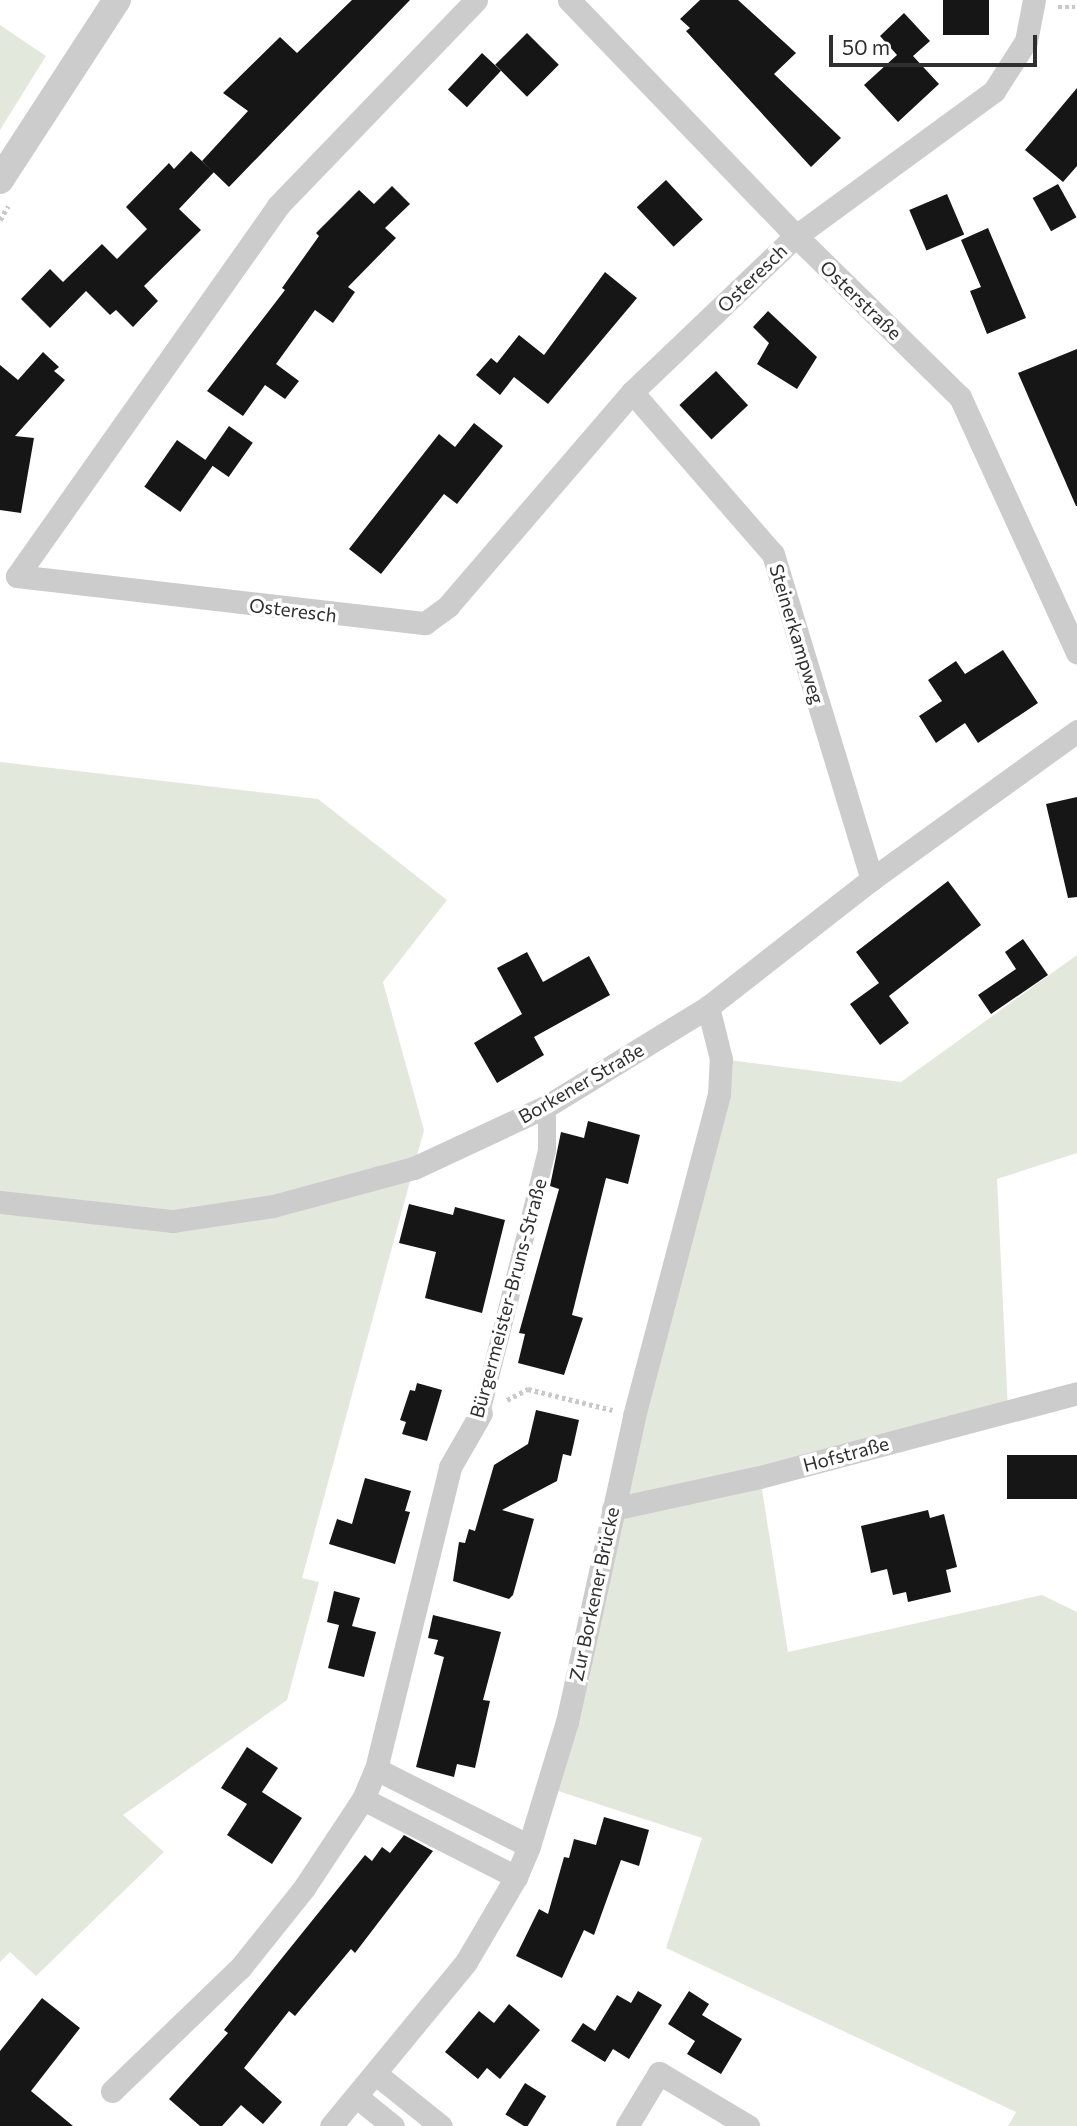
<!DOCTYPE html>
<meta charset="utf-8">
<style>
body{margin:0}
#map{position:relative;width:1077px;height:2126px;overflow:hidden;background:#fff;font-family:Commissioner,sans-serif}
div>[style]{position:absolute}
.green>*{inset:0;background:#e3e8dc}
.building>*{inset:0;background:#161616;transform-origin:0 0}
.path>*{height:4.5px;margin-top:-2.25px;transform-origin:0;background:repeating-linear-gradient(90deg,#c9c9c9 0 3.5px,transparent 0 7px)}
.pedestrian>*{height:18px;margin:-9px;padding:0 9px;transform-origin:9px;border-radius:9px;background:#ccc}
.minor>*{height:23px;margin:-11.5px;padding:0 11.5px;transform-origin:11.5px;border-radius:11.5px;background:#ccc}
.tertiary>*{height:28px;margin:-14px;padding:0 14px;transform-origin:14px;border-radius:14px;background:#ccc}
span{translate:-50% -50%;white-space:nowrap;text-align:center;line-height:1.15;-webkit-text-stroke:7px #fff;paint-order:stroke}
.street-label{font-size:19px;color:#2f2f2f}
.scale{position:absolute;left:829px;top:35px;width:208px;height:32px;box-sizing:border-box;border:4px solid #2f2f2f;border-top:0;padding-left:9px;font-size:21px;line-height:24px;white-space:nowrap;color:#2f2f2f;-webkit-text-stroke:5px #fff;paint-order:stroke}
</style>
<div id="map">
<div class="green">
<div style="clip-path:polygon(0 25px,46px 56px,0 130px)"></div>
<div style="clip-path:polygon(0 762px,318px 799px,447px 900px,383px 982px,424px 1130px,302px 1578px,319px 1582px,287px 1700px,123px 1815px,164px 1852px,36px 1976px,10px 1952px,0 1962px)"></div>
<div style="clip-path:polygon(1077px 955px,1077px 1153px,997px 1179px,1008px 1410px,760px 1477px,788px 1652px,1042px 1595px,1077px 1612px,1077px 2126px,1008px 2126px,1016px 2112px,666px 1948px,702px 1838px,546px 1787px,721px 1059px,901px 1082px)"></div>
</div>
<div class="building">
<div style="clip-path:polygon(352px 0,410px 0,229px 187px,202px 161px,248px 111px,223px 93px,280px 37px,297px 53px)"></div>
<div style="clip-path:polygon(700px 0,738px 0,796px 53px,774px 74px,841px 138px,811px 167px,686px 31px,690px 28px,680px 19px)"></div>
<div style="left:943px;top:0;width:46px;height:35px"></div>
<div style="clip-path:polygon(904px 13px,930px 41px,913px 56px,939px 84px,898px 122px,864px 85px,897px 55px,880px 36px)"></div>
<div style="left:527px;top:33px;width:45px;height:45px;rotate:45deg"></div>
<div style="left:482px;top:53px;width:26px;height:50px;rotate:43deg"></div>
<div style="clip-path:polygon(1077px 88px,1077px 166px,1063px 182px,1025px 150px)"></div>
<div style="clip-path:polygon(191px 151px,214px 172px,179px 209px,201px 230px,144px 286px,158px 301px,133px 327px,116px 310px,110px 315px,86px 291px,50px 328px,21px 299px,50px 269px,63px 282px,102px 244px,117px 259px,147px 229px,126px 207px,169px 163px,174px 169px)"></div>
<div style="left:666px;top:180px;width:54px;height:40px;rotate:47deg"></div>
<div style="left:1058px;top:184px;width:38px;height:29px;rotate:61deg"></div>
<div style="clip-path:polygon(392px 186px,410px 204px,385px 228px,396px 238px,348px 287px,355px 292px,333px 323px,315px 310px,276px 364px,299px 381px,285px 399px,265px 385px,243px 416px,207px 391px,285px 290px,282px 288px,319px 236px,316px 233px,359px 190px,374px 204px)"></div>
<div style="left:947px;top:194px;width:44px;height:41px;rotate:67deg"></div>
<div style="clip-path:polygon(988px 228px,1026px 318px,987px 334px,970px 291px,981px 287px,961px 240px)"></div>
<div style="clip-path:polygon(605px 272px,637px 298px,548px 404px,514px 377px,500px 395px,476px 375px,491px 358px,497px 363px,519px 335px,544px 355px)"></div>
<div style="clip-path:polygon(768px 311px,817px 357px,797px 389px,757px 364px,769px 343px,753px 327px)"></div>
<div style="clip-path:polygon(1077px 349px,1077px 506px,1076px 506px,1018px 373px)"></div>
<div style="clip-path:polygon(43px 352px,59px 367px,54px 371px,65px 380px,15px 436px,34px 438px,21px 513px,0 510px,0 365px,18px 380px)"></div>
<div style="left:716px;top:371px;width:47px;height:50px;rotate:47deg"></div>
<div style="clip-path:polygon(474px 423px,503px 446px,457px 504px,444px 494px,381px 574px,349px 549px,439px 434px,455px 447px)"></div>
<div style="left:229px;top:426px;width:29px;height:42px;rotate:35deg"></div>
<div style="left:177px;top:440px;width:44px;height:57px;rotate:35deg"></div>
<div style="clip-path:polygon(1003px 650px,1038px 703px,978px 743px,965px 723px,936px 743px,919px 716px,942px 701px,928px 680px,956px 661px,965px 674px)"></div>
<div style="clip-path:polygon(1077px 797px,1077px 897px,1068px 898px,1046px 804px)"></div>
<div style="clip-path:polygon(948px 881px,981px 925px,889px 996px,909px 1023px,880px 1045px,850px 1004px,879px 983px,856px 952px)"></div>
<div style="clip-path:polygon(1023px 939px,1048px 975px,991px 1014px,978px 995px,1016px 969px,1005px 952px)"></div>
<div style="clip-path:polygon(527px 952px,543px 982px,589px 956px,610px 995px,534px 1037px,544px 1055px,497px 1083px,474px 1043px,522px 1014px,497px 968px)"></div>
<div style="clip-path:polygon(588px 1121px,640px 1135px,628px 1184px,606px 1178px,572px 1315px,583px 1318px,564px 1375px,518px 1363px,525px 1334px,519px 1333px,559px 1189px,550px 1186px,561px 1132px,584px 1138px)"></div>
<div style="clip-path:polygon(409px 1204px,453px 1215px,455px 1207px,505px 1220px,482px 1313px,425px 1298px,436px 1252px,399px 1243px)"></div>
<div style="clip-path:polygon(417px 1383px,442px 1390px,427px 1441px,402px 1434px,406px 1422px,400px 1420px,410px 1390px,415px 1391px)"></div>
<div style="clip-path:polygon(536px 1410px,579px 1420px,571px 1456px,563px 1454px,557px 1481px,502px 1510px,534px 1519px,513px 1595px,509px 1599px,453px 1581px,459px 1542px,465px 1543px,469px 1529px,475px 1531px,494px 1465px,528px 1444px)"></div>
<div style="left:1077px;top:1455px;width:44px;height:70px;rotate:90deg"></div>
<div style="clip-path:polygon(365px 1478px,411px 1491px,405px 1511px,410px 1512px,395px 1564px,329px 1544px,337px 1519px,352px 1524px)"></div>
<div style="clip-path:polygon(928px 1510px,930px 1518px,944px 1514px,957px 1567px,946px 1570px,951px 1592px,908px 1602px,906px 1592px,893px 1595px,887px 1569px,871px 1573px,861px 1526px)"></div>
<div style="clip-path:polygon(334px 1591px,360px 1598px,352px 1626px,376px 1632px,364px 1677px,328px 1668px,339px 1625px,327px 1622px)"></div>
<div style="clip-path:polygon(433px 1615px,501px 1632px,483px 1700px,490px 1701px,475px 1768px,457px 1764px,454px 1777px,416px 1767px,444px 1657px,434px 1654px,438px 1640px,428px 1638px)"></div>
<div style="clip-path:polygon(247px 1747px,278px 1768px,262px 1792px,302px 1818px,272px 1864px,227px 1835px,247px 1804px,221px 1788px)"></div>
<div style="clip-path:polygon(604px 1817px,649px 1830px,639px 1866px,621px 1860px,594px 1935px,584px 1930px,562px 1978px,516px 1956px,539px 1909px,548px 1914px,564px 1857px,569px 1858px,574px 1839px,596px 1845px)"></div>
<div style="clip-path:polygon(404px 1835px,433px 1851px,355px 1953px,351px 1949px,295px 2016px,289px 2011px,244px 2068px,282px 2102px,263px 2124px,241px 2105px,222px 2126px,200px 2126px,169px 2099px,228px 2033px,224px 2030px,365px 1855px,372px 1861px,382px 1847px,390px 1853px)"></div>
<div style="clip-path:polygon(638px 1991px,662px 2005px,629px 2059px,613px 2049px,605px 2062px,571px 2041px,583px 2023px,595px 2031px,617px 1995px,631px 2003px)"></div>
<div style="clip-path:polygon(689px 1991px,709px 2004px,702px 2015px,742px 2039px,721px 2074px,687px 2054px,695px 2041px,668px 2024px)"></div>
<div style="clip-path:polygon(42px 1998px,80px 2028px,31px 2091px,73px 2126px,0 2126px,0 2051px)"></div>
<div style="clip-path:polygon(509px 2004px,540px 2030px,500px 2079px,487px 2068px,478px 2079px,445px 2052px,479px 2011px,494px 2023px)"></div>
<div style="left:525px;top:2083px;width:25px;height:37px;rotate:32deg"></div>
</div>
<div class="path">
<div style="left:1058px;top:7px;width:19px"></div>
<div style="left:0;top:220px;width:16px;rotate:-60deg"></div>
<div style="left:507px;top:1400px;width:24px;rotate:-28deg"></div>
<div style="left:528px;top:1389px;width:87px;rotate:14deg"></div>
</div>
<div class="pedestrian">
<div style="left:481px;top:1413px;width:270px;rotate:-75.9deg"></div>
<div style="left:547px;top:1151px;width:45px;rotate:-90deg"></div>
</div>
<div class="minor">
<div style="left:476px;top:0;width:286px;rotate:133.9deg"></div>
<div style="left:278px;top:206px;width:453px;rotate:125.2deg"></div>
<div style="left:17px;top:576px;width:411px;rotate:6.6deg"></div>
<div style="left:425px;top:623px;width:29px;rotate:-36deg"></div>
<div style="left:448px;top:606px;width:282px;rotate:-49.3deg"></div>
<div style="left:632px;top:392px;width:226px;rotate:-43.6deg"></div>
<div style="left:796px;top:236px;width:245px;rotate:-36.2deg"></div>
<div style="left:994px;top:91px;width:59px;rotate:-57.4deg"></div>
<div style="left:1026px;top:41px;width:42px;rotate:-79deg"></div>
<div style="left:569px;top:0;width:327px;rotate:46.1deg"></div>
<div style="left:796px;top:236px;width:230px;rotate:44.5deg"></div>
<div style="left:960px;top:397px;width:281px;rotate:65.4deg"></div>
<div style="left:632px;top:392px;width:215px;rotate:49deg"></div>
<div style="left:773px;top:554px;width:340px;rotate:73.1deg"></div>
<div style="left:0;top:1202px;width:174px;rotate:6.3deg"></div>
<div style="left:173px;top:1221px;width:101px;rotate:-8.5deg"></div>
<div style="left:273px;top:1206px;width:146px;rotate:-15.1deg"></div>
<div style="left:414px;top:1168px;width:147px;rotate:-25deg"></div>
<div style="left:547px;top:1106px;width:189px;rotate:-31.6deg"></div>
<div style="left:708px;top:1007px;width:208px;rotate:-38deg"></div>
<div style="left:872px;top:879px;width:253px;rotate:-35.8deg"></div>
<div style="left:613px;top:1509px;width:150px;rotate:-12.3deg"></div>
<div style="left:760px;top:1477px;width:328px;rotate:-14.8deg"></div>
<div style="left:376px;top:1769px;width:171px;rotate:26.7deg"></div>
<div style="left:363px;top:1799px;width:172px;rotate:27deg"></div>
<div style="left:376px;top:2074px;width:83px;rotate:38.7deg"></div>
<div style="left:112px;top:2091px;width:178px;rotate:-43.9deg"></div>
<div style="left:240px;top:1968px;width:102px;rotate:-51.3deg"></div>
<div style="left:304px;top:1888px;width:107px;rotate:-56.5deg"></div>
<div style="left:363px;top:1799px;width:33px;rotate:-67deg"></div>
<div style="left:376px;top:1769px;width:311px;rotate:-76.2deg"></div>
<div style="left:450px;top:1467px;width:62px;rotate:-60.1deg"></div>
<div style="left:357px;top:2097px;width:46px;rotate:38.9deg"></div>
<div style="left:331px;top:2126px;width:212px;rotate:-50.5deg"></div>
<div style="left:466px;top:1962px;width:99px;rotate:-59.5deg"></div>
<div style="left:516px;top:1877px;width:34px;rotate:-67deg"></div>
<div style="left:529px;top:1846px;width:130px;rotate:-73deg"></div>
<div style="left:567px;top:1722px;width:313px;rotate:-77.6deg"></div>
<div style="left:634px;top:1416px;width:333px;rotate:-75.2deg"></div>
<div style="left:719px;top:1094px;width:35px;rotate:-87deg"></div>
<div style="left:721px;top:1059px;width:54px;rotate:-104deg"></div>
<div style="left:627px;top:2126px;width:62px;rotate:-58.9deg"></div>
<div style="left:659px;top:2073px;width:104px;rotate:30.8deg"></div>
</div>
<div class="tertiary">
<div style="left:0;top:180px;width:215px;rotate:-57deg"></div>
</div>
<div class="street-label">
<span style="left:752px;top:278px;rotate:-44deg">Osteresch</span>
<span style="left:861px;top:300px;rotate:44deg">Osterstraße</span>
<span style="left:293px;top:610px;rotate:7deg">Osteresch</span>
<span style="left:797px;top:634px;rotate:73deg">Steinerkampweg</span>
<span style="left:581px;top:1083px;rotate:-30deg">Borkener Straße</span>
<span style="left:508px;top:1298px;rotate:-75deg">Bürgermeister-Bruns-Straße</span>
<span style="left:846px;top:1454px;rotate:-15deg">Hofstraße</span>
<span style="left:594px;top:1594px;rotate:-78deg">Zur Borkener Brücke</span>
</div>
<div class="scale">50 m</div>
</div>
